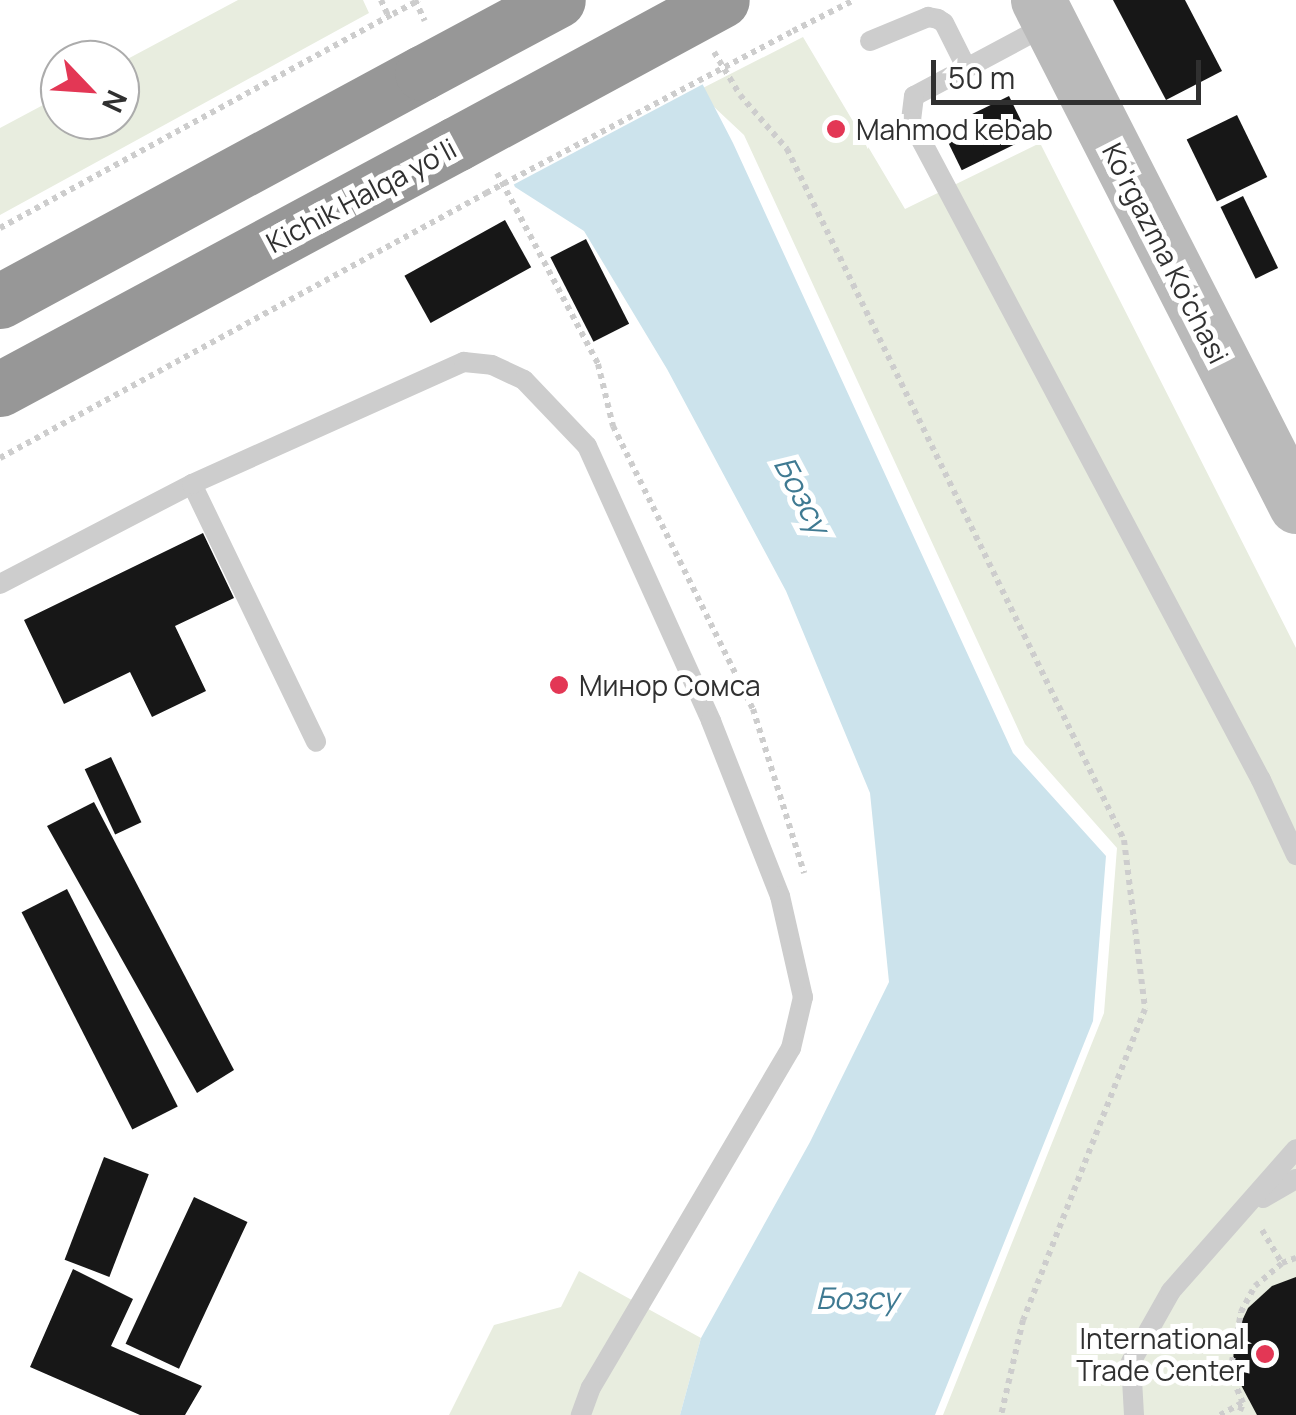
<!DOCTYPE html>
<meta charset="utf-8">
<style>
body{margin:0}
#map{position:relative;width:1296px;height:1415px;overflow:hidden;background:#fff;font-family:Manrope,sans-serif}
div>[style]{position:absolute}
.green>*{inset:0;background:#e8eddf}
.water>*{inset:0;background:#cce3ec}
.pier>*{inset:0;background:#fff}
.building>*{inset:0;background:#171717;transform-origin:0 0}
.path>*{height:6px;margin-top:-3px;transform-origin:0;background:repeating-linear-gradient(90deg,#cdcdcd 0 5px,transparent 0 10px)}
.lane>*{height:20px;margin:-10px;padding:0 10px;transform-origin:10px;border-radius:10px;background:#cdcdcd}
.secondary>*{height:55px;margin:-27.5px;padding:0 27.5px;transform-origin:27.5px;border-radius:27.5px;background:#bababa}
.highway>*{height:55px;margin:-27.5px;padding:0 27.5px;transform-origin:27.5px;border-radius:27.5px;background:#979797}
.path-bridge>*{height:6px;margin-top:-3px;transform-origin:0;background:repeating-linear-gradient(90deg,#cdcdcd 0 5px,transparent 0 10px)}
.highway-bridge>*{height:55px;margin:-27.5px;padding:0 27.5px;transform-origin:27.5px;border-radius:27.5px;background:#979797}
.dots>*{width:28px;height:28px;translate:-50% -50%;box-sizing:border-box;border:5px solid #fff;border-radius:50%}
span{translate:-50% -50%;white-space:nowrap;text-align:center;line-height:1.15;-webkit-text-stroke:10px #fff;paint-order:stroke}
.poi-label{font-size:28px;color:#303030}
.left{translate:0 -50%;text-align:left}
.right{translate:-100% -50%;text-align:right}
.street-label{font-size:28px;color:#303030}
.water-label{font-size:30px;color:#3f7a92;font-style:italic}
.north{position:absolute;left:40px;top:40px;width:100px;height:100px;box-sizing:border-box;background:#fff;border:2px solid #acacac;border-radius:50%;rotate:115deg;font-size:28px;font-weight:700;line-height:40px;text-align:center;color:#303030}
.north::after{content:'';display:block;margin:auto;width:35px;height:45px;background:#e33755;clip-path:polygon(50% 0,100% 100%,50% 72%,0 100%)}
.scale{position:absolute;left:931px;top:60px;width:270px;height:45px;box-sizing:border-box;border:5px solid #303030;border-top:0;padding-left:12px;font-size:30px;line-height:35px;white-space:nowrap;color:#303030;-webkit-text-stroke:8px #fff;paint-order:stroke}
</style>
<div id="map">
<div class="green">
<div style="clip-path:polygon(238px 0,363px 0,369px 13px,0 215px,0 128px,60px 96px,60px 120px,120px 120px,120px 63px)"></div>
<div style="clip-path:polygon(803px 37px,905px 209px,1040px 143px,1296px 648px,1296px 1415px,943px 1415px,1104px 1013px,1117px 848px,1025px 744px,744px 135px,697px 91px)"></div>
<div style="clip-path:polygon(579px 1271px,701px 1338px,680px 1415px,449px 1415px,494px 1325px,561px 1307px)"></div>
</div>
<div class="water">
<div style="clip-path:polygon(424px 0,659px 0,733px 143px,1013px 753px,1106px 856px,1093px 1021px,935px 1415px,680px 1415px,701px 1338px,810px 1142px,889px 982px,870px 793px,786px 591px,667px 369px,584px 231px,515px 187px)"></div>
</div>
<div class="pier">
<div style="clip-path:polygon(419px 0,665px 0,707px 82px,509px 187px)"></div>
</div>
<div class="building">
<div style="clip-path:polygon(1113px 0,1185px 0,1222px 71px,1166px 100px)"></div>
<div style="left:1009px;top:96px;width:46px;height:75px;rotate:64deg"></div>
<div style="left:1237px;top:115px;width:69px;height:56px;rotate:64deg"></div>
<div style="left:1243px;top:196px;width:80px;height:25px;rotate:64deg"></div>
<div style="left:505px;top:220px;width:54px;height:115px;rotate:61deg"></div>
<div style="left:586px;top:239px;width:95px;height:40px;rotate:63deg"></div>
<div style="clip-path:polygon(203px 533px,234px 598px,175px 626px,206px 691px,152px 717px,130px 672px,64px 704px,24px 620px)"></div>
<div style="left:111px;top:757px;width:72px;height:29px;rotate:65deg"></div>
<div style="clip-path:polygon(94px 802px,234px 1070px,197px 1093px,47px 826px)"></div>
<div style="left:67px;top:889px;width:244px;height:51px;rotate:63deg"></div>
<div style="left:104px;top:1157px;width:48px;height:110px;rotate:21deg"></div>
<div style="left:194px;top:1197px;width:59px;height:162px;rotate:25deg"></div>
<div style="clip-path:polygon(73px 1269px,133px 1299px,111px 1346px,202px 1386px,185px 1415px,140px 1415px,30px 1367px)"></div>
<div style="clip-path:polygon(1296px 1277px,1296px 1415px,1257px 1415px,1233px 1370px,1234px 1338px,1248px 1308px,1272px 1286px)"></div>
</div>
<div class="path">
<div style="left:381px;top:0;width:17px;rotate:66deg"></div>
<div style="left:415px;top:0;width:23px;rotate:65deg"></div>
<div style="left:793px;top:31px;width:68px;rotate:-26.9deg"></div>
<div style="left:714px;top:52px;width:50px;rotate:58.8deg"></div>
<div style="left:740px;top:95px;width:72px;rotate:49deg"></div>
<div style="left:787px;top:149px;width:769px;rotate:64deg"></div>
<div style="left:1124px;top:840px;width:170px;rotate:82.9deg"></div>
<div style="left:1145px;top:1009px;width:334px;rotate:111.4deg"></div>
<div style="left:1023px;top:1320px;width:98px;rotate:103deg"></div>
<div style="left:497px;top:173px;width:216px;rotate:62.1deg"></div>
<div style="left:598px;top:364px;width:64px;rotate:76.4deg"></div>
<div style="left:613px;top:426px;width:316px;rotate:63.7deg"></div>
<div style="left:753px;top:709px;width:172px;rotate:72.7deg"></div>
<div style="left:0;top:228px;width:447px;rotate:-28.6deg"></div>
<div style="left:0;top:458px;width:554px;rotate:-28.6deg"></div>
<div style="left:1262px;top:1230px;width:39px;rotate:59deg"></div>
<div style="left:1179px;top:1333px;width:54px;rotate:10.7deg"></div>
<div style="left:1240px;top:1411px;width:9px;rotate:-69deg"></div>
<div style="left:1243px;top:1403px;width:34px;rotate:-113deg"></div>
<div style="left:1230px;top:1372px;width:61px;rotate:-79.6deg"></div>
<div style="left:1241px;top:1312px;width:30px;rotate:-62deg"></div>
<div style="left:1255px;top:1286px;width:35px;rotate:-40deg"></div>
<div style="left:1282px;top:1263px;width:15px;rotate:-20deg"></div>
<div style="left:1220px;top:1415px;width:25px;rotate:-29deg"></div>
</div>
<div class="lane">
<div style="left:1049px;top:24px;width:153px;rotate:151.9deg"></div>
<div style="left:914px;top:96px;width:25px;rotate:97deg"></div>
<div style="left:911px;top:121px;width:746px;rotate:62.03deg"></div>
<div style="left:1261px;top:780px;width:83px;rotate:65deg"></div>
<div style="left:870px;top:41px;width:63px;rotate:-22.5deg"></div>
<div style="left:928px;top:17px;width:10px;rotate:11deg"></div>
<div style="left:938px;top:19px;width:7px;rotate:34deg"></div>
<div style="left:944px;top:23px;width:49px;rotate:63.4deg"></div>
<div style="left:192px;top:484px;width:286px;rotate:64.3deg"></div>
<div style="left:0;top:584px;width:216px;rotate:-27.5deg"></div>
<div style="left:192px;top:484px;width:298px;rotate:-24.2deg"></div>
<div style="left:464px;top:362px;width:28px;rotate:6deg"></div>
<div style="left:492px;top:365px;width:35px;rotate:25deg"></div>
<div style="left:524px;top:380px;width:91px;rotate:46.3deg"></div>
<div style="left:587px;top:446px;width:302px;rotate:65.7deg"></div>
<div style="left:711px;top:721px;width:188px;rotate:68.5deg"></div>
<div style="left:780px;top:896px;width:104px;rotate:77.2deg"></div>
<div style="left:803px;top:997px;width:52px;rotate:103.2deg"></div>
<div style="left:791px;top:1048px;width:394px;rotate:120.5deg"></div>
<div style="left:591px;top:1387px;width:30px;rotate:110deg"></div>
<div style="left:1263px;top:1198px;width:38px;rotate:-30deg"></div>
<div style="left:1134px;top:1415px;width:53px;rotate:-93.2deg"></div>
<div style="left:1131px;top:1362px;width:81px;rotate:-60.6deg"></div>
<div style="left:1171px;top:1291px;width:189px;rotate:-48.6deg"></div>
</div>
<div class="secondary">
<div style="left:1038px;top:0;width:568px;rotate:62.98deg"></div>
</div>
<div class="highway">
<div style="left:0;top:301px;width:480px;rotate:-28.4deg"></div>
<div style="left:0;top:389px;width:518px;rotate:-28.25deg"></div>
</div>
<div class="path-bridge">
<div style="left:393px;top:14px;width:30px;rotate:-28deg"></div>
<div style="left:486px;top:193px;width:347px;rotate:-27.8deg"></div>
</div>
<div class="highway-bridge">
<div style="left:422px;top:73px;width:154px;rotate:-28.2deg"></div>
<div style="left:456px;top:144px;width:302px;rotate:-28.4deg"></div>
</div>
<div class="dots">
<div style="left:836px;top:129px;background:#e33755"></div>
<div style="left:559px;top:685px;background:#e33755"></div>
<div style="left:1265px;top:1354px;background:#e33755"></div>
</div>
<div class="poi-label">
<span class="left" style="left:856px;top:129px">Mahmod kebab</span>
<span class="left" style="left:579px;top:685px">Минор Сомса</span>
<span class="right" style="left:1245px;top:1354px">International<br>Trade Center</span>
</div>
<div class="street-label">
<span style="left:361px;top:195px;rotate:-28deg">Kichik Halqa yo'li</span>
<span style="left:1166px;top:253px;rotate:63deg">Ko'rgazma Ko'chasi</span>
</div>
<div class="water-label">
<span style="left:802px;top:495px;rotate:62deg">Бозсу</span>
<span style="left:857px;top:1298px">Бозсу</span>
</div>
<div class="north">N</div>
<div class="scale">50 m</div>
</div>
